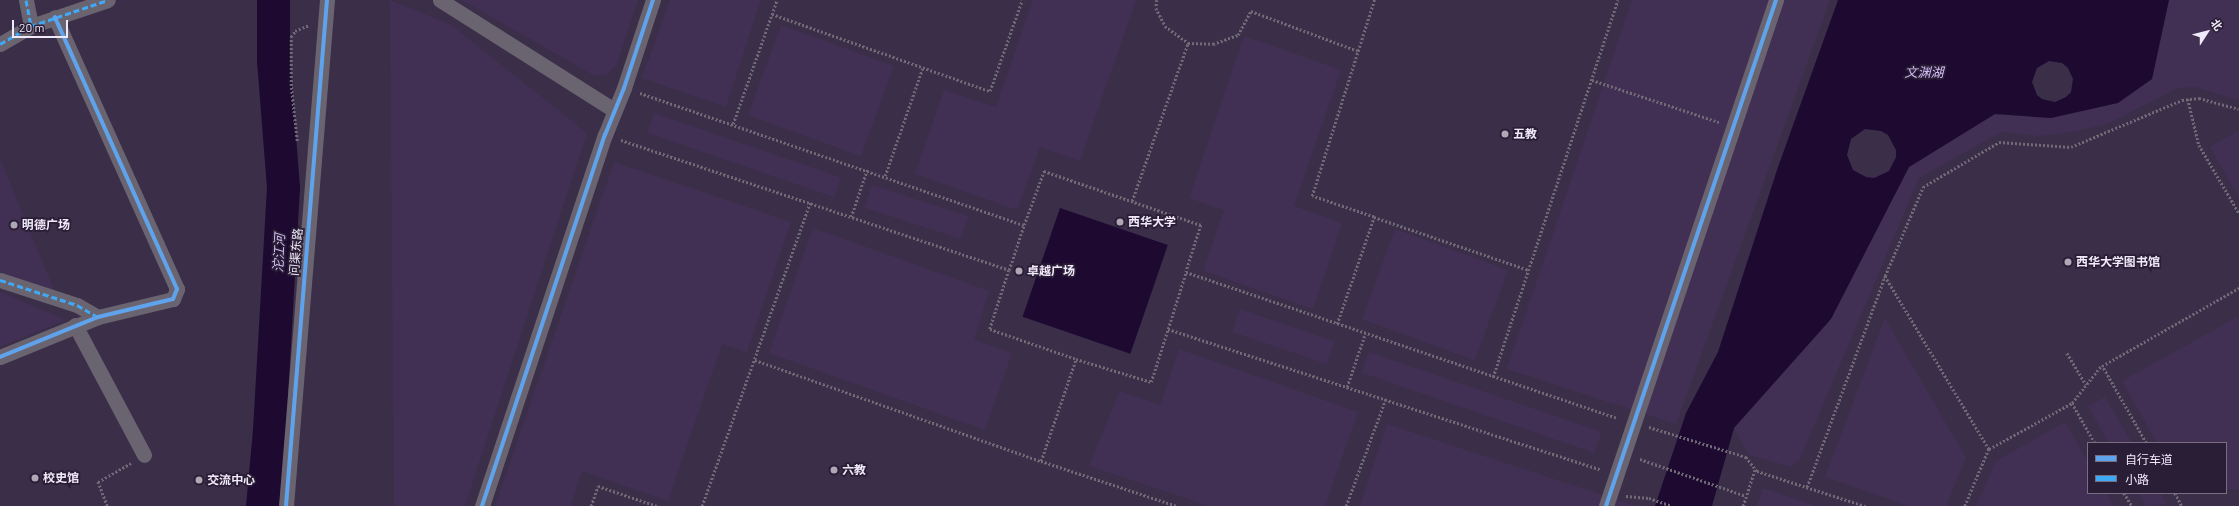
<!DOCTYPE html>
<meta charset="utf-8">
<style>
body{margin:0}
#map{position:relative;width:2239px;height:506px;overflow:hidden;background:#332d39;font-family:Barlow,"Noto Sans SC",sans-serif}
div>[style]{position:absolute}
.built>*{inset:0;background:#3b2e49}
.green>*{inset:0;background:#413054;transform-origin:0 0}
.water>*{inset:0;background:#1e0930;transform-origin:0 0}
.river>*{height:33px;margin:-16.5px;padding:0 16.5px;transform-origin:16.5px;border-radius:16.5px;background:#1e0930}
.path>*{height:2.5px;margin-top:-1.25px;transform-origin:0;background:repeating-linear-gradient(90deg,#6f6a75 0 2px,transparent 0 4px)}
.street>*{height:15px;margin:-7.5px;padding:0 7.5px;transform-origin:7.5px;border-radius:7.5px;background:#6a6470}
.quiet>*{height:3px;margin-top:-1.5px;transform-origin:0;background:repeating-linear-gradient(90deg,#3fa9f5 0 6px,transparent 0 9px)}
.cycleway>*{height:4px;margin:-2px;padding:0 2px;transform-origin:2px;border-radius:2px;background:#60a3ed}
.dots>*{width:11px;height:11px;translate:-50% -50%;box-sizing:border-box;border:2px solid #291e35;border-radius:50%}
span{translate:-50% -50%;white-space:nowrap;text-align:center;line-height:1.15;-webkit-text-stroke:3.5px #291e35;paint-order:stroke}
.poi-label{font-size:12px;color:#f0e9f9;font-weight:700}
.left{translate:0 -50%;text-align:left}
.street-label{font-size:12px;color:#f0e9f9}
.water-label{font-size:13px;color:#d8bcf9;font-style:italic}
.legend{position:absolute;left:2087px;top:442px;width:140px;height:52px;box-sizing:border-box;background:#291e35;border:1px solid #796f83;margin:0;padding:5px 7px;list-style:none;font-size:12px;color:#f0e9f9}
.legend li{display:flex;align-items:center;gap:8px;height:20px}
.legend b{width:20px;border:1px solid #796f83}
.north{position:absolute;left:2187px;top:12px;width:40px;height:40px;-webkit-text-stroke:3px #291e35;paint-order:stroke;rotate:54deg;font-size:11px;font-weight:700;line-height:16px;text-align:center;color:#f0e9f9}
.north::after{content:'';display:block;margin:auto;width:14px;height:18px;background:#f0e9f9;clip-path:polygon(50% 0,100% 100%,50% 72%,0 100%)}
.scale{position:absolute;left:12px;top:20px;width:56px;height:18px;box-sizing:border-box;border:2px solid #f0e9f9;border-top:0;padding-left:5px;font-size:12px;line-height:14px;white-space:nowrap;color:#f0e9f9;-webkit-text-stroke:3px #291e35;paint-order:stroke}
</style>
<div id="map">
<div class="built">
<div style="clip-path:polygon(evenodd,0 0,2239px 0,2239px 506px,0 506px,0 0,2088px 443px,2226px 443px,2226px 493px,2088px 493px,2088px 443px)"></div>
</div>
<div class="green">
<div style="clip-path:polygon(390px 0,451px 25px,587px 133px,465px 506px,394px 506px)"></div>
<div style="clip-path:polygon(462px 0,638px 0,617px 64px,608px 74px,595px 76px)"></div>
<div style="clip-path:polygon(670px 0,761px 0,726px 107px,642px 78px)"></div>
<div style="clip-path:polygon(1033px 0,1136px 0,1080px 161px,1040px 147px,1017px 210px,915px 174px,944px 90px,996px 107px)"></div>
<div style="clip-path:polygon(1632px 0,1830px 0,1676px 424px,1507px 369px)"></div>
<div style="clip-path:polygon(2169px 0,2239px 0,2239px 100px,2195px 87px,2178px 88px,2107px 124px,2073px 132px,2040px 136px,2001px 132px,1919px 178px,1800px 459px,1791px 467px,1749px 455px,1734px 428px,1831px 319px,1909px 167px,1995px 114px,2051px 118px,2152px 79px)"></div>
<div style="left:781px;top:25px;width:120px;height:96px;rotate:20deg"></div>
<div style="clip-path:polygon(1244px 36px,1341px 70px,1294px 206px,1342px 223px,1313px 309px,1203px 271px,1224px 210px,1189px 198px)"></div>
<div style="left:654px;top:113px;width:198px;height:21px;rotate:19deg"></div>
<div style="clip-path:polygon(2239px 130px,2239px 198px,2210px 147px)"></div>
<div style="clip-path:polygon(0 159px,55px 292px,0 272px)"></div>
<div style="clip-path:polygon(614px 162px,791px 222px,747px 352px,722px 344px,668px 501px,582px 471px,570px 506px,495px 506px)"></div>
<div style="left:872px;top:185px;width:101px;height:24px;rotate:18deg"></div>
<div style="clip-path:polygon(813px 228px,989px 291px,974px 340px,1012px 353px,985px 430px,769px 353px)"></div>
<div style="left:1395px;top:229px;width:120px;height:96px;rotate:20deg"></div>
<div style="clip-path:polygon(0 292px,66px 320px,0 347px)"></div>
<div style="left:1240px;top:309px;width:100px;height:24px;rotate:19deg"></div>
<div style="clip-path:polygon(2239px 316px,2239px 490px,2226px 489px,2226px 443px,2157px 443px,2122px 381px)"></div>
<div style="clip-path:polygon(1885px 318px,1966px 458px,1946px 506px,1909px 506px,1825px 477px)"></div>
<div style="clip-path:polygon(1179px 349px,1358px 412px,1325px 506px,1209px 506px,1089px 466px,1120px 391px,1160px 405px)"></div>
<div style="left:1369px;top:352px;width:246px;height:22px;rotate:19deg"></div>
<div style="clip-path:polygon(2105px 397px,2132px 443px,2109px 443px,2088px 406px)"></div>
<div style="clip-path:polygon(2065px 422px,2088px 462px,2088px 493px,2106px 493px,2114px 506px,1976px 506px,1996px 461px)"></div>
<div style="clip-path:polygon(1387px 424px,1636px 506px,1360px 506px)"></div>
<div style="clip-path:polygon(1763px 488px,1816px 506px,1757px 506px)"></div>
<div style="clip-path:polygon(2138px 493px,2161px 493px,2167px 504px,2146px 506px)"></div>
</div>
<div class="water">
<div style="clip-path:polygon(evenodd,1838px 0,2169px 0,2152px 79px,2118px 103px,2051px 118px,1995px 114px,1909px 167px,1831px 319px,1734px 428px,1712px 506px,1655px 506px,1686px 413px,1718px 352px,1778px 167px,1838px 0,2049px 61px,2062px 63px,2068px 68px,2073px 79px,2071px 92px,2066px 97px,2055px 102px,2042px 99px,2037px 95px,2032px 82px,2037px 68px,2049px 61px,1838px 0,1865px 129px,1881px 131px,1888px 135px,1896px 150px,1896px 157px,1889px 171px,1874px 178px,1866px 177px,1853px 170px,1847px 155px,1851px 139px,1865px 129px)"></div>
<div style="left:1060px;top:208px;width:114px;height:115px;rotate:19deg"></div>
</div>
<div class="river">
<div style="left:262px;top:506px;width:76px;rotate:-84.7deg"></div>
<div style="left:269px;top:430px;width:243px;rotate:-86.7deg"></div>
<div style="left:283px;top:187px;width:127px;rotate:-94.5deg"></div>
<div style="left:273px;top:60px;width:60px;rotate:-90deg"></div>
</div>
<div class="path">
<div style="left:1157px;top:0;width:8px;rotate:97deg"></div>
<div style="left:1156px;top:8px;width:20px;rotate:63deg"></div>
<div style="left:1165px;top:26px;width:29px;rotate:36deg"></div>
<div style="left:1188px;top:43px;width:25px;rotate:2deg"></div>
<div style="left:1213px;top:44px;width:27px;rotate:-20deg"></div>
<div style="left:1238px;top:35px;width:27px;rotate:-62deg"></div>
<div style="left:1251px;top:11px;width:114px;rotate:20.5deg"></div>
<div style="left:772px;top:14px;width:231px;rotate:19.5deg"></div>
<div style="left:990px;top:91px;width:96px;rotate:-70.6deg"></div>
<div style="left:1592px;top:80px;width:134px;rotate:18.3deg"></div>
<div style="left:640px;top:93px;width:406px;rotate:19deg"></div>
<div style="left:1024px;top:225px;width:58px;rotate:-69.7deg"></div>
<div style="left:1044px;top:171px;width:166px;rotate:19deg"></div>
<div style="left:1201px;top:225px;width:49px;rotate:107.7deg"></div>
<div style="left:1186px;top:272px;width:455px;rotate:18.7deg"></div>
<div style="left:2188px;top:99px;width:47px;rotate:76.6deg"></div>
<div style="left:2199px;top:145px;width:79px;rotate:59.5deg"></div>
<div style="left:733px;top:124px;width:132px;rotate:-70.5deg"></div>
<div style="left:621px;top:140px;width:409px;rotate:18.5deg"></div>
<div style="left:1009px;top:270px;width:62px;rotate:107.9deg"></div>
<div style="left:990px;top:329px;width:91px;rotate:19.2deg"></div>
<div style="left:1076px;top:359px;width:78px;rotate:17deg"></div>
<div style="left:1151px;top:382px;width:56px;rotate:-72.2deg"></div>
<div style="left:1168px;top:329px;width:454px;rotate:18deg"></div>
<div style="left:297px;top:141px;width:55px;rotate:-96.2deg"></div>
<div style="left:291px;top:86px;width:49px;rotate:-90deg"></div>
<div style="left:291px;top:37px;width:7px;rotate:-56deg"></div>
<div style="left:295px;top:31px;width:15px;rotate:-23deg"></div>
<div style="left:885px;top:176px;width:115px;rotate:-70.8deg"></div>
<div style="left:1132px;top:201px;width:168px;rotate:-70.5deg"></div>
<div style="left:851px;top:217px;width:50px;rotate:-71.2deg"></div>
<div style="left:1374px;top:217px;width:164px;rotate:18.9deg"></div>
<div style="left:1009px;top:270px;width:47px;rotate:-71.6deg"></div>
<div style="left:1885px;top:276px;width:97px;rotate:-66.9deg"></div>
<div style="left:1923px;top:187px;width:88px;rotate:-30.6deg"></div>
<div style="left:1999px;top:142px;width:72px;rotate:4deg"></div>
<div style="left:2071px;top:147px;width:121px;rotate:-22.9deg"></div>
<div style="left:2182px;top:100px;width:17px;rotate:-7deg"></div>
<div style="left:2199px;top:98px;width:41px;rotate:15.4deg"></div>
<div style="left:1337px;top:324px;width:113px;rotate:-70.9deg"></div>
<div style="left:1374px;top:217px;width:65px;rotate:-161.3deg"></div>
<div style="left:1312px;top:196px;width:206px;rotate:-72.4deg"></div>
<div style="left:1168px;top:329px;width:60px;rotate:-72.5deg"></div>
<div style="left:2067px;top:353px;width:37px;rotate:59deg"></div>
<div style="left:755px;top:360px;width:303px;rotate:19.5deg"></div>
<div style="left:1041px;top:461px;width:143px;rotate:18.3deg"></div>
<div style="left:1493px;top:377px;width:397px;rotate:-71.7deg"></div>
<div style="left:1347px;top:387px;width:56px;rotate:-71.2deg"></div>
<div style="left:2072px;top:403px;width:46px;rotate:60.1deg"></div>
<div style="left:1649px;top:427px;width:102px;rotate:17.2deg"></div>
<div style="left:1746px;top:457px;width:18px;rotate:52deg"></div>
<div style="left:1757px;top:471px;width:114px;rotate:18deg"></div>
<div style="left:2146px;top:443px;width:89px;rotate:-119.7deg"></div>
<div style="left:2102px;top:366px;width:158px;rotate:-29.7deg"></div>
<div style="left:1989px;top:449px;width:95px;rotate:-29deg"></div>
<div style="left:2072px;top:403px;width:47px;rotate:-51.9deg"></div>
<div style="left:1640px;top:459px;width:112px;rotate:19.2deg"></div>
<div style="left:1041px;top:461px;width:108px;rotate:-71.1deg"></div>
<div style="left:1807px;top:487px;width:225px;rotate:-69.7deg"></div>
<div style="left:1885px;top:276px;width:202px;rotate:59deg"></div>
<div style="left:1989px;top:449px;width:62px;rotate:112.8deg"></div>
<div style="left:2124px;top:493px;width:15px;rotate:58deg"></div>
<div style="left:2175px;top:493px;width:15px;rotate:62deg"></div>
<div style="left:1626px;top:496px;width:23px;rotate:5deg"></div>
<div style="left:1649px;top:498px;width:24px;rotate:19deg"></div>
<div style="left:107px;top:506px;width:26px;rotate:-111deg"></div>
<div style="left:98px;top:482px;width:38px;rotate:-30deg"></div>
<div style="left:591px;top:506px;width:21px;rotate:-71deg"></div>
<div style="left:598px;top:486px;width:62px;rotate:18.7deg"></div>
<div style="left:702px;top:506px;width:322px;rotate:-70.4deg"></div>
<div style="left:1346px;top:506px;width:115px;rotate:-69.7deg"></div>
<div style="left:1743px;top:506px;width:38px;rotate:-72deg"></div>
</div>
<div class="street">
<div style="left:26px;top:0;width:26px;rotate:79deg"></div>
<div style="left:440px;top:0;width:206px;rotate:32.3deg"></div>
<div style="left:0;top:44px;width:36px;rotate:-30deg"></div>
<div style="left:31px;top:26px;width:81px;rotate:-18.7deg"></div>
<div style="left:0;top:280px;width:81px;rotate:18deg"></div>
<div style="left:77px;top:305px;width:24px;rotate:30deg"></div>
<div style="left:75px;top:325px;width:147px;rotate:62deg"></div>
<div style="left:0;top:357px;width:106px;rotate:-22.2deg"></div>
<div style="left:98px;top:317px;width:77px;rotate:-13.5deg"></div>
<div style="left:173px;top:299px;width:11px;rotate:-68deg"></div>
<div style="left:177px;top:289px;width:298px;rotate:-114.2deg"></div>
<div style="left:286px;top:506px;width:508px;rotate:-85.37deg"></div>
<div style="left:482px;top:506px;width:391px;rotate:-71.7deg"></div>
<div style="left:605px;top:135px;width:51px;rotate:-68deg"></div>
<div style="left:624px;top:88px;width:93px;rotate:-71.8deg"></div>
<div style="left:1606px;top:506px;width:534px;rotate:-71.43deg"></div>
</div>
<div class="quiet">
<div style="left:26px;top:0;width:26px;rotate:79deg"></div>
<div style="left:0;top:44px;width:36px;rotate:-30deg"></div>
<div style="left:31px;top:26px;width:81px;rotate:-18.7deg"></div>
<div style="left:0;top:280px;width:81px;rotate:18deg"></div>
<div style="left:77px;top:305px;width:24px;rotate:30deg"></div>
</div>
<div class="cycleway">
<div style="left:0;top:357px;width:106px;rotate:-22.2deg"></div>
<div style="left:98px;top:317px;width:77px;rotate:-13.5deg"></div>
<div style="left:173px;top:299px;width:11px;rotate:-68deg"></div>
<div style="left:177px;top:289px;width:298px;rotate:-114.2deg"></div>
<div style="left:286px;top:506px;width:508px;rotate:-85.37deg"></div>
<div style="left:482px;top:506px;width:391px;rotate:-71.7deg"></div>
<div style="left:605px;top:135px;width:51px;rotate:-68deg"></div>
<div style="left:624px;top:88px;width:93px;rotate:-71.8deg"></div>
<div style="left:1606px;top:506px;width:534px;rotate:-71.43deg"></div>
</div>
<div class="dots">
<div style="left:1505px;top:134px;background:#aea7b6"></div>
<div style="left:1120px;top:222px;background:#aea7b6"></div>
<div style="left:14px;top:225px;background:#aea7b6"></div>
<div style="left:2068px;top:262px;background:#aea7b6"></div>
<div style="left:1019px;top:271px;background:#aea7b6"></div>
<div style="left:834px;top:470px;background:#aea7b6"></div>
<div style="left:35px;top:478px;background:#aea7b6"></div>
<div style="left:199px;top:480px;background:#aea7b6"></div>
</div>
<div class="poi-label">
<span class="left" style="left:1513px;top:134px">五教</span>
<span class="left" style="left:1128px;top:222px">西华大学</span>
<span class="left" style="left:22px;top:225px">明德广场</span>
<span class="left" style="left:2076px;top:262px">西华大学图书馆</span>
<span class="left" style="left:1027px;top:271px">卓越广场</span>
<span class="left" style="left:842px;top:470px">六教</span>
<span class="left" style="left:43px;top:478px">校史馆</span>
<span class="left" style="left:207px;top:480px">交流中心</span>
</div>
<div class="street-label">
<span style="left:296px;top:252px;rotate:-85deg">问渠东路</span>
</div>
<div class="water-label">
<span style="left:1924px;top:72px">文渊湖</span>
<span style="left:279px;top:253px;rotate:-87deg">沱江河</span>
</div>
<ul class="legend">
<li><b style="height:5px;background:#60a3ed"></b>自行车道</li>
<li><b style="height:5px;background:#3fa9f5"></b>小路</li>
</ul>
<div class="north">北</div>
<div class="scale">20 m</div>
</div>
